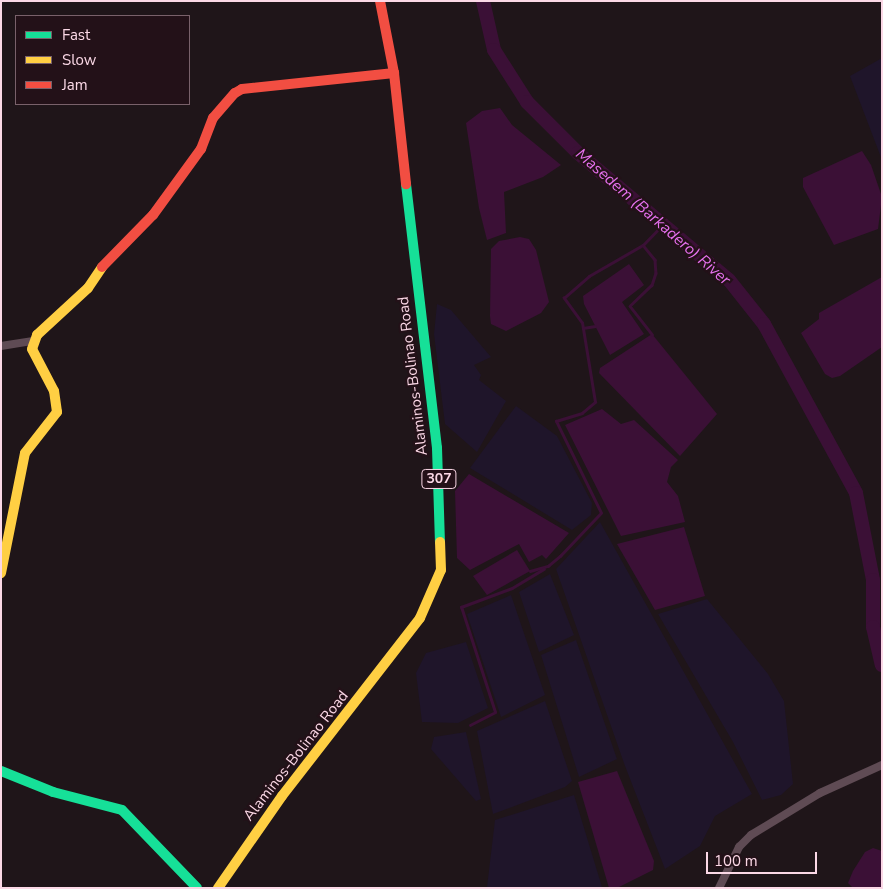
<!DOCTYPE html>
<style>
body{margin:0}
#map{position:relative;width:883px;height:889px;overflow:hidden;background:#1f1519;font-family:"Nunito Sans",sans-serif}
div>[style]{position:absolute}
.green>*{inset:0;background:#1f152a}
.water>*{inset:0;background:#3b1036}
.stream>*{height:2.5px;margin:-1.25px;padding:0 1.25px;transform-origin:1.25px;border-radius:1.25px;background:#3b1036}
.river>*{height:14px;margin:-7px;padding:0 7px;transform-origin:7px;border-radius:7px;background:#3b1036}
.street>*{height:8px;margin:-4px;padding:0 4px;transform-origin:4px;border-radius:4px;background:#5f4b54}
.fast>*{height:10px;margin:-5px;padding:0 5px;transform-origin:5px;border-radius:5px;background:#16e098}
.slow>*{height:10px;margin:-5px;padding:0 5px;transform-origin:5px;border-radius:5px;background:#ffcf43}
.jam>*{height:10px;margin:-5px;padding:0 5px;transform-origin:5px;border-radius:5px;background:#f24e42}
span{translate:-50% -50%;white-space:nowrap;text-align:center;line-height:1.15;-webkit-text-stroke:4.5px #231118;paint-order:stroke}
.shield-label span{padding:1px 4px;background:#231118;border:1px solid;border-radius:4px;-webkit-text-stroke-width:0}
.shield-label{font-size:14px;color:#fbd8e6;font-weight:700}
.street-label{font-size:15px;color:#fbd8e6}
.water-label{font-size:16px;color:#e771ef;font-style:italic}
.frame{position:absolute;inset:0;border:2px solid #fbd8e6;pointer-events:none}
.legend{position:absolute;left:15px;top:15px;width:175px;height:90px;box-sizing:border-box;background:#231118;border:1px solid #79616a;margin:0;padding:6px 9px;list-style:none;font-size:15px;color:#fbd8e6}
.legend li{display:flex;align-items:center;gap:10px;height:25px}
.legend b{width:25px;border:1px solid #79616a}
.scale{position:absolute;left:706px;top:852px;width:111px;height:22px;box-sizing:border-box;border:2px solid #fbd8e6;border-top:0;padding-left:6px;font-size:15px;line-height:18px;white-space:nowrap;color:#fbd8e6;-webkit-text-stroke:4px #231118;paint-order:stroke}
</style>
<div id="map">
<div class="green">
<div style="clip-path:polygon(882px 58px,882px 160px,850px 76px)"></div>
<div style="clip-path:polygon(437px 304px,451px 310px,491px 357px,474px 365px,481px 375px,479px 380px,506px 401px,477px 452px,445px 424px,434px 334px)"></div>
<div style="clip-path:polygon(516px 406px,557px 436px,592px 503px,591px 515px,572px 530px,470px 468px)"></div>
<div style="clip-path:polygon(600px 522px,752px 794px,715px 816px,700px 846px,665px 869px,625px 766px,556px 569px)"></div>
<div style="clip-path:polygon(550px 574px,574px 635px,539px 652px,519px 592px)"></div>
<div style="clip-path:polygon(511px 595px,545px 695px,501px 717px,467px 614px)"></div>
<div style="clip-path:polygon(707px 599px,768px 674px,784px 701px,793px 784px,781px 795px,762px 800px,733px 742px,658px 614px)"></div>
<div style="clip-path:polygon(576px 640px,617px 759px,579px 777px,541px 655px)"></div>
<div style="clip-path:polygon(466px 642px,488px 708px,458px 723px,422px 722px,416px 673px,426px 653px)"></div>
<div style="clip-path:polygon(545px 701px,572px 781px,565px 787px,493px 814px,477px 731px)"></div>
<div style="clip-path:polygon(466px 732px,481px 799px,476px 801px,431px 749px,434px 737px)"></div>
<div style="clip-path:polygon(574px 795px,602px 887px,487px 887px,495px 820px)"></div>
</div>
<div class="water">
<div style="clip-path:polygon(500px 108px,512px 125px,561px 165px,543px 177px,504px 192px,506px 233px,487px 240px,479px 208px,466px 123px,482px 111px)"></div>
<div style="clip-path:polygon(862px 151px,871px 165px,882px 197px,878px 229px,834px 245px,803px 187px,803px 178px)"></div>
<div style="clip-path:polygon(520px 237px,529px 239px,536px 250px,549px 302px,541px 313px,506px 331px,491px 324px,490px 316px,491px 249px,499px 241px)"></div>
<div style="clip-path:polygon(629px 264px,644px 285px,622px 302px,644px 334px,610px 355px,584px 304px,583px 296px)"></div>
<div style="clip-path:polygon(882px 277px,882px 347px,840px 376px,832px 378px,825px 374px,801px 333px,819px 319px,819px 313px)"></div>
<div style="clip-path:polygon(652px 334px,717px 414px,680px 456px,599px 373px,600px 368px)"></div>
<div style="clip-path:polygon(602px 409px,621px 424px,634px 420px,678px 460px,671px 467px,667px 482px,678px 496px,685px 522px,621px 536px,565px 425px)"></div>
<div style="clip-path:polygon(469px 474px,569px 533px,546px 559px,542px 555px,529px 562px,519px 544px,470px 570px,457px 558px,455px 491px)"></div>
<div style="clip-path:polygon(684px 527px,705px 596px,655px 610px,617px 544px)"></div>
<div style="clip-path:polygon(517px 550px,530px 571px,487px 595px,473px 576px)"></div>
<div style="clip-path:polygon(617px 771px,654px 861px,653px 870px,617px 888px,609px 888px,578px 782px)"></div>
<div style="clip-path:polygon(873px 848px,882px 851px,882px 888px,853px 888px,848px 883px,853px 871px,865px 852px)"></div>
</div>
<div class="stream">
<div style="left:643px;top:245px;width:19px;rotate:51deg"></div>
<div style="left:655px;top:260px;width:13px;rotate:86deg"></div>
<div style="left:656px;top:273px;width:13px;rotate:108deg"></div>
<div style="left:652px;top:285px;width:30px;rotate:136deg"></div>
<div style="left:630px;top:306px;width:36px;rotate:52deg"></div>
<div style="left:583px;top:328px;width:12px;rotate:-9deg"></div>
<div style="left:530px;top:571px;width:19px;rotate:-16deg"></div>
<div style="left:548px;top:566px;width:16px;rotate:-40deg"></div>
<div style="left:560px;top:556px;width:59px;rotate:-46.4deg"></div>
<div style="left:601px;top:513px;width:102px;rotate:-116.1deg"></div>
<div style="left:556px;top:421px;width:27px;rotate:-17deg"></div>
<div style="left:582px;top:413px;width:17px;rotate:-40deg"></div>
<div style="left:595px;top:402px;width:80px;rotate:-99.3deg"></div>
<div style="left:582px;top:323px;width:31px;rotate:-126deg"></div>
<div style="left:564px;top:298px;width:33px;rotate:-41deg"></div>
<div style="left:589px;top:276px;width:62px;rotate:-29.9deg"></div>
<div style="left:643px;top:245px;width:29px;rotate:-46deg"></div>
<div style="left:470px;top:725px;width:28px;rotate:-27deg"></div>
<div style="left:495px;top:712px;width:110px;rotate:-107.9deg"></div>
<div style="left:461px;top:607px;width:54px;rotate:-20.4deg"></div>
<div style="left:512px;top:588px;width:37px;rotate:-31deg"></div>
</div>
<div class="river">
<div style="left:483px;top:1px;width:50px;rotate:77.3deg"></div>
<div style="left:494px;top:50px;width:62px;rotate:57.6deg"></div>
<div style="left:527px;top:102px;width:72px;rotate:45deg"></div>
<div style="left:578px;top:153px;width:197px;rotate:40.1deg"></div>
<div style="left:729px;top:280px;width:56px;rotate:51.5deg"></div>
<div style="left:764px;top:324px;width:192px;rotate:61.4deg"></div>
<div style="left:856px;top:493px;width:89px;rotate:78.9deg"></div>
<div style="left:873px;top:580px;width:47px;rotate:90deg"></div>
<div style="left:873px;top:627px;width:39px;rotate:77deg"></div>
</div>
<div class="street">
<div style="left:1px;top:346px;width:31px;rotate:-9deg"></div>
<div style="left:719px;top:888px;width:46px;rotate:-64deg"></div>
<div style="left:739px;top:847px;width:17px;rotate:-45deg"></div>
<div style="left:751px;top:835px;width:81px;rotate:-31.3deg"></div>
<div style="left:820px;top:793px;width:68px;rotate:-24.3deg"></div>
</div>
<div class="fast">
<div style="left:406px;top:184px;width:266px;rotate:83.3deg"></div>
<div style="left:437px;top:448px;width:94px;rotate:88.2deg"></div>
<div style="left:1px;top:771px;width:56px;rotate:22deg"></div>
<div style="left:53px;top:792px;width:71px;rotate:14.6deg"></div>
<div style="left:122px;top:810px;width:108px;rotate:46.1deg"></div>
</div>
<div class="slow">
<div style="left:1px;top:573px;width:122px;rotate:-78.7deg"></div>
<div style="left:25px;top:453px;width:52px;rotate:-52deg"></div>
<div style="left:57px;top:412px;width:21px;rotate:-98deg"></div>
<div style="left:54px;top:391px;width:47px;rotate:-117.6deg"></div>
<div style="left:32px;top:349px;width:15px;rotate:-70deg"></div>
<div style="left:37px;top:335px;width:69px;rotate:-42.7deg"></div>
<div style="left:88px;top:288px;width:25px;rotate:-56deg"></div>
<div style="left:218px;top:888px;width:112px;rotate:-55.2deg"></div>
<div style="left:282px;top:796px;width:225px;rotate:-52.2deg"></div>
<div style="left:420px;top:618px;width:52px;rotate:-66.4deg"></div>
<div style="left:441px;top:570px;width:28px;rotate:-92deg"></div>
</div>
<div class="jam">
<div style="left:380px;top:1px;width:73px;rotate:79deg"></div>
<div style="left:394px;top:73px;width:112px;rotate:83.8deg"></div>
<div style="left:102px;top:267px;width:73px;rotate:-45.6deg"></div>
<div style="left:153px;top:215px;width:82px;rotate:-54deg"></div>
<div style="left:201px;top:149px;width:33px;rotate:-69deg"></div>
<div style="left:213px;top:118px;width:33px;rotate:-49deg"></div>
<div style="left:235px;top:93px;width:8px;rotate:-30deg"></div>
<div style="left:242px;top:89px;width:153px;rotate:-6deg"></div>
</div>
<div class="shield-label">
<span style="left:439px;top:479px">307</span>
</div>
<div class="street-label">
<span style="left:413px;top:376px;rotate:-97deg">Alaminos-Bolinao Road</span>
<span style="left:296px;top:756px;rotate:-52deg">Alaminos-Bolinao Road</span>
</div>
<div class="water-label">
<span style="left:653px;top:217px;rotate:41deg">Masedem (Barkadero) River</span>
</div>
<div class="frame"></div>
<ul class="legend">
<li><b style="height:6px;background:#16e098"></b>Fast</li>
<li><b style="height:6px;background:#ffcf43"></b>Slow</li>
<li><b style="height:6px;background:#f24e42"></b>Jam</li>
</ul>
<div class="scale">100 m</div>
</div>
